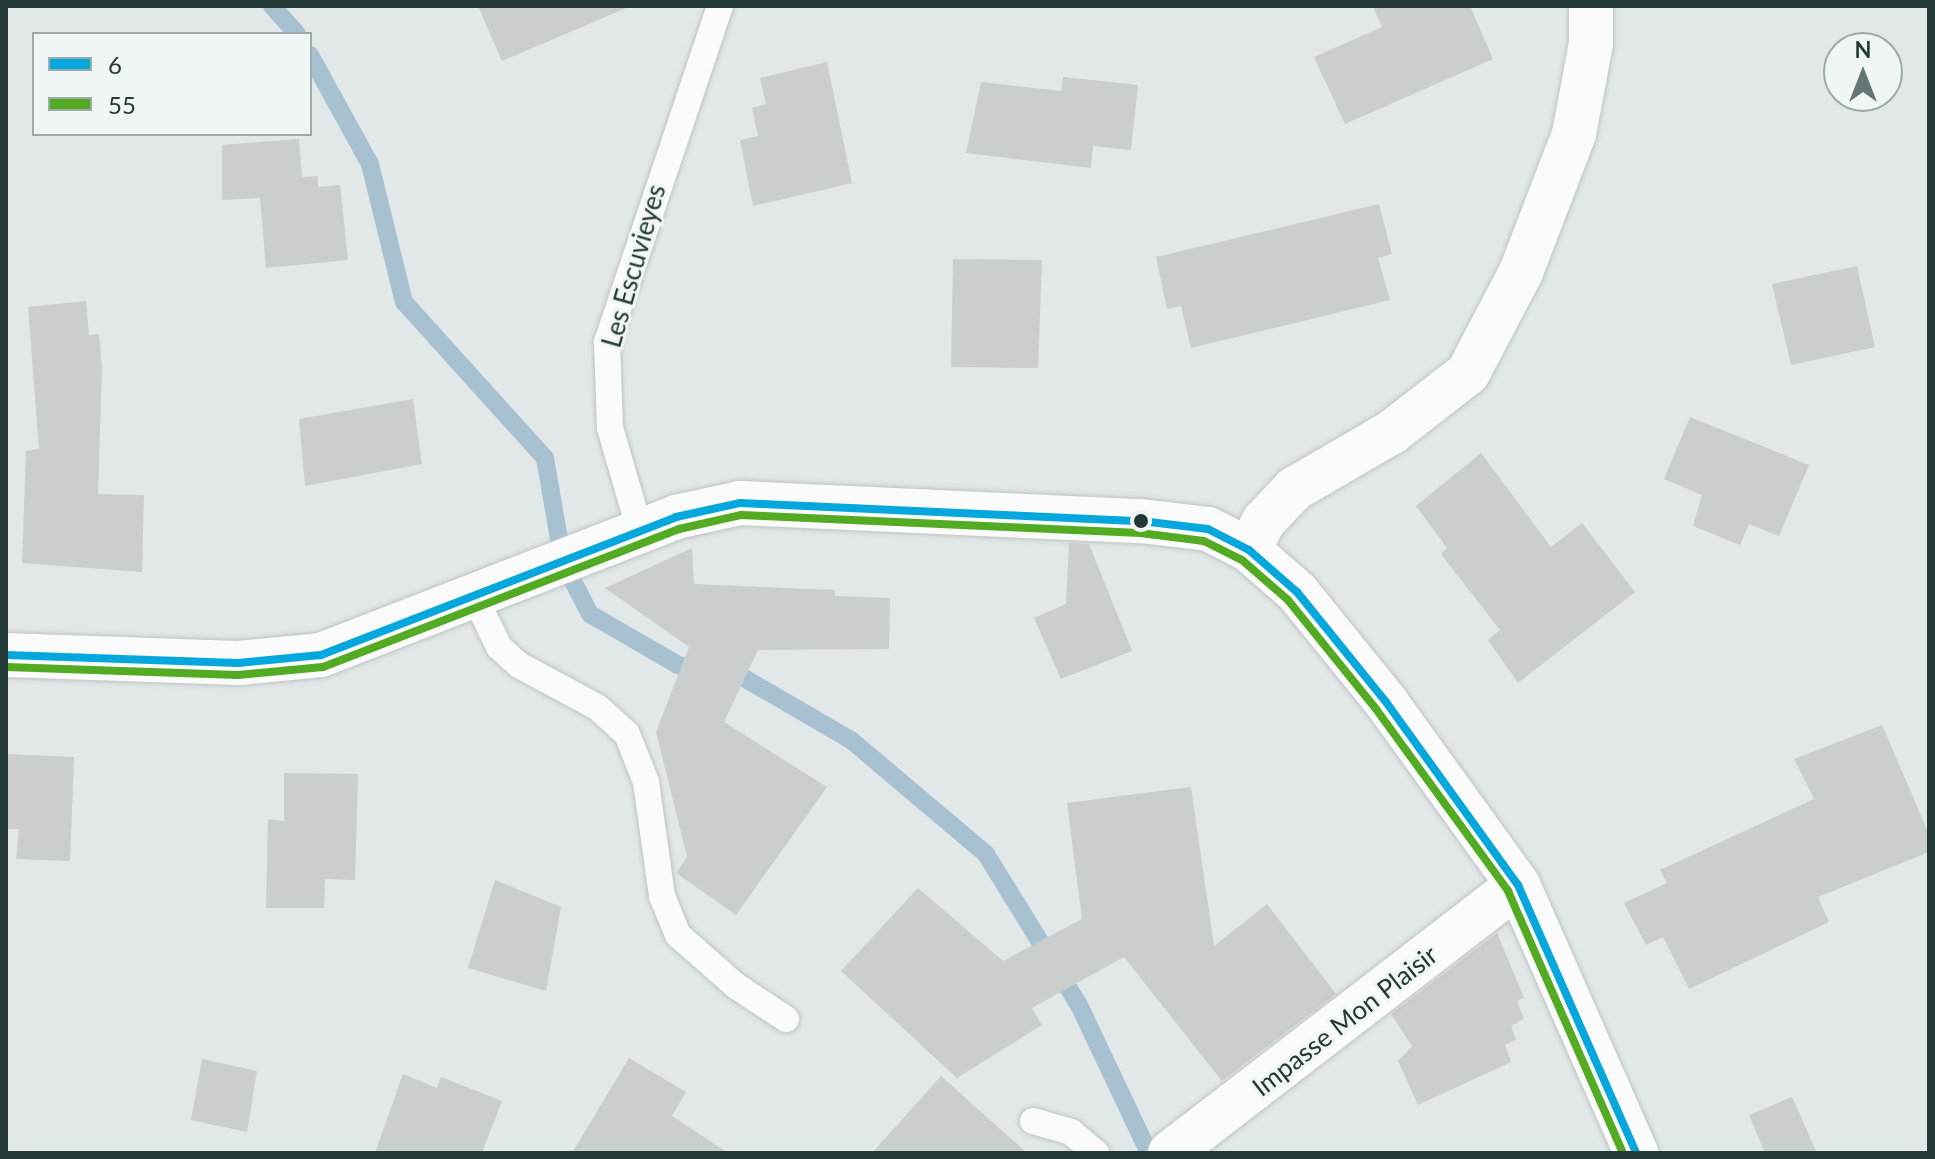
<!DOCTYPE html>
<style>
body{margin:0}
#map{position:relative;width:1935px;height:1159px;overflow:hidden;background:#e2e7e7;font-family:Lato,sans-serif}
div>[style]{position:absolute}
.stream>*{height:18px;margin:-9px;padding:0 9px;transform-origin:9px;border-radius:9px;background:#a7c1d1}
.building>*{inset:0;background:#cacecd}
.roads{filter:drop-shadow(0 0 2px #bfc4c4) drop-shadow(0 0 2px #bfc4c4)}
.service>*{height:26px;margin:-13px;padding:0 13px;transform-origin:13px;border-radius:13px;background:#fbfbfb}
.minor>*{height:44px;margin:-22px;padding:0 22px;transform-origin:22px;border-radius:22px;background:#fbfbfb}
.bus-1>*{height:8px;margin:-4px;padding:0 4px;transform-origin:4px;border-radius:4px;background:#06a7dc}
.bus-2>*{height:8px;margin:-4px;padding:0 4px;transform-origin:4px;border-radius:4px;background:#53ab24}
.dots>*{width:22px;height:22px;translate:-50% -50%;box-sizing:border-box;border:4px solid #f0f6f5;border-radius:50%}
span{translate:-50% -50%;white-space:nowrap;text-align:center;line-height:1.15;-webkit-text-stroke:6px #f0f6f5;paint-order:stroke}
.street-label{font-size:26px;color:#233837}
.frame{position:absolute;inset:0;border:8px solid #233837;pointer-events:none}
.legend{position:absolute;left:32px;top:32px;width:280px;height:104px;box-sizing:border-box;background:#f0f6f5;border:2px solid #9eaaa9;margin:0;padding:10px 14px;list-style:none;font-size:24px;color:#233837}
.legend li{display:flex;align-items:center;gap:16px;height:40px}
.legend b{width:40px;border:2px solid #9eaaa9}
.north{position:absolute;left:1823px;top:32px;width:80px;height:80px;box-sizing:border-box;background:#f0f6f5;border:2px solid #9eaaa9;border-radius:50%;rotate:0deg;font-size:22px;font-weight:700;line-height:32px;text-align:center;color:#233837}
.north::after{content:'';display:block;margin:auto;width:28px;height:36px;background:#667575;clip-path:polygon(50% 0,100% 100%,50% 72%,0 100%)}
</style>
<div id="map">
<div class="stream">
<div style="left:272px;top:6px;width:38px;rotate:48deg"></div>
<div style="left:310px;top:55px;width:124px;rotate:61.2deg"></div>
<div style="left:370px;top:164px;width:142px;rotate:76.2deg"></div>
<div style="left:404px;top:302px;width:210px;rotate:47.9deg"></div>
<div style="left:545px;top:458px;width:106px;rotate:80.2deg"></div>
<div style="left:563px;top:562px;width:59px;rotate:62.6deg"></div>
<div style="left:590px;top:614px;width:102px;rotate:30.1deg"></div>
<div style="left:678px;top:665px;width:67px;rotate:11.1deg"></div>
<div style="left:744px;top:678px;width:124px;rotate:30.1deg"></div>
<div style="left:851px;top:740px;width:177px;rotate:40.2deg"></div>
<div style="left:986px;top:854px;width:177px;rotate:58.4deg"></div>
<div style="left:1079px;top:1005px;width:164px;rotate:64.7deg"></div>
</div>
<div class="building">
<div style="clip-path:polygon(478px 6px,631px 6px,502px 61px)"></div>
<div style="clip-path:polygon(1373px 6px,1470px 6px,1493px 59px,1345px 124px,1314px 57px,1382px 27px)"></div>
<div style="clip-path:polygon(827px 62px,852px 183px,753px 206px,740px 140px,758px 136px,752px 108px,766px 104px,760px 78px)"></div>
<div style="clip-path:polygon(1063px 77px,1138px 85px,1131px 150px,1093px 146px,1091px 168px,966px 153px,981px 82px,1061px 91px)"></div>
<div style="clip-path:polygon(299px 139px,302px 177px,318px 176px,318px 187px,340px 185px,348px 260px,266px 268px,260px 198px,222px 200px,222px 145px)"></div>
<div style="clip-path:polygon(1379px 204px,1392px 254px,1378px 258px,1390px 300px,1191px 348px,1181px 306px,1167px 309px,1156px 257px)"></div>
<div style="clip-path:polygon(953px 259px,1042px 260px,1038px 368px,951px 367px)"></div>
<div style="clip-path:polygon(1857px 266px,1875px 347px,1791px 365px,1772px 284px)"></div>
<div style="clip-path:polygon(86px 301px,89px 335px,99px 334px,102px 367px,98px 494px,144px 495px,142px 572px,22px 563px,26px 451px,39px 449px,28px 307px)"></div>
<div style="clip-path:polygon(413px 399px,422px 464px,305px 486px,299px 419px)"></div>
<div style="clip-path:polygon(1690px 417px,1809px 465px,1779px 536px,1749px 524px,1740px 545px,1693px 526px,1702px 495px,1664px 479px)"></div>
<div style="clip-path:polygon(1481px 453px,1551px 547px,1582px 523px,1635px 592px,1518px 683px,1488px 640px,1500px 630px,1441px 554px,1447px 548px,1416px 506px)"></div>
<div style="clip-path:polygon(1069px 543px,1089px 544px,1132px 651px,1061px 679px,1034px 618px,1066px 604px)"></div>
<div style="clip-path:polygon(692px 548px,694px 584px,835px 590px,835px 596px,890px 598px,889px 649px,758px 650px,724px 722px,827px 787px,736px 915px,676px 873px,687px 857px,656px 732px,689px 647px,605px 588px)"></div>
<div style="clip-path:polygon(1882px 725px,1929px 834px,1929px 852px,1818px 897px,1829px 922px,1689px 989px,1663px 937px,1646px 945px,1624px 903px,1667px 883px,1660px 870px,1814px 799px,1794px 759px)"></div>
<div style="clip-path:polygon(6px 754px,74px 757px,70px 861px,16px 859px,19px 829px,6px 829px)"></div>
<div style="clip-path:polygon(284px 773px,358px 774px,355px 880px,325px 879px,324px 908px,266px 908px,268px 819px,284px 821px)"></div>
<div style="clip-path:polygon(1191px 787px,1214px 946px,1267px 904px,1336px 994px,1222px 1081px,1124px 957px,1032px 1008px,1042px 1025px,957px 1078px,841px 971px,918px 888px,1003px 961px,1082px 919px,1067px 803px)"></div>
<div style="clip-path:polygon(495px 880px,561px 907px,546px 991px,468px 968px)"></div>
<div style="clip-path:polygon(1497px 933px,1524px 998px,1517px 1001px,1524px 1019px,1511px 1026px,1516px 1040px,1505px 1045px,1511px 1062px,1418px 1105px,1398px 1061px,1412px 1046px,1391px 1014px)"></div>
<div style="clip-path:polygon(629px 1058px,686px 1092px,672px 1116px,728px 1153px,572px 1153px)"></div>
<div style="clip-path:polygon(202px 1059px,257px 1071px,247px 1132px,191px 1120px)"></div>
<div style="clip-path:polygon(403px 1074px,437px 1088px,441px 1077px,502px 1101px,482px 1153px,375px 1153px)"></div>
<div style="clip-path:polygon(941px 1076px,1027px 1153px,872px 1153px)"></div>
<div style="clip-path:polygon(1792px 1097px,1817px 1153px,1765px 1153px,1749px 1115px)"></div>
</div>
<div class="roads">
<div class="service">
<div style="left:640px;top:531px;width:107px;rotate:-106.2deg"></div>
<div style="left:610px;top:428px;width:86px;rotate:-92deg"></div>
<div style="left:607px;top:342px;width:354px;rotate:-71.4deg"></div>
<div style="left:475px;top:597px;width:55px;rotate:64.4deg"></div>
<div style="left:499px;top:647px;width:27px;rotate:42deg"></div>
<div style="left:519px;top:665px;width:89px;rotate:28.3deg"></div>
<div style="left:597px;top:707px;width:40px;rotate:42deg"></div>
<div style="left:627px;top:734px;width:52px;rotate:68.4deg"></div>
<div style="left:646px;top:782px;width:115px;rotate:82deg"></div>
<div style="left:662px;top:896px;width:42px;rotate:67.7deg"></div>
<div style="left:678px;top:935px;width:77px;rotate:41.3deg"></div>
<div style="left:736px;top:986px;width:60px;rotate:33.4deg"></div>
<div style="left:1033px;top:1121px;width:40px;rotate:16deg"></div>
<div style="left:1071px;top:1132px;width:33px;rotate:40deg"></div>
</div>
<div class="minor">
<div style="left:1249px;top:550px;width:33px;rotate:-63deg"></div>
<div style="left:1264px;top:521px;width:44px;rotate:-46.8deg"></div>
<div style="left:1294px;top:489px;width:113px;rotate:-30.2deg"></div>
<div style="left:1392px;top:432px;width:96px;rotate:-37.8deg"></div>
<div style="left:1468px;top:373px;width:114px;rotate:-62.3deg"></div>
<div style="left:1521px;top:272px;width:148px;rotate:-69deg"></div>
<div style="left:1574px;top:134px;width:93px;rotate:-79.4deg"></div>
<div style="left:1591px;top:43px;width:37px;rotate:-90deg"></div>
<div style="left:6px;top:655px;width:232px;rotate:2deg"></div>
<div style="left:238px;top:663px;width:83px;rotate:-5.5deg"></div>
<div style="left:321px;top:655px;width:381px;rotate:-21.2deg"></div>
<div style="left:676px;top:517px;width:66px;rotate:-12.3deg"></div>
<div style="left:740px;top:503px;width:401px;rotate:2.6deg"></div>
<div style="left:1141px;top:521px;width:67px;rotate:6.8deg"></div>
<div style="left:1208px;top:529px;width:46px;rotate:27.1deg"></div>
<div style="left:1249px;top:550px;width:64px;rotate:41.2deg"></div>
<div style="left:1297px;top:592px;width:141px;rotate:51deg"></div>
<div style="left:1386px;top:702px;width:226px;rotate:54.2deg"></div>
<div style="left:1518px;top:885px;width:293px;rotate:66.2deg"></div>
<div style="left:1170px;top:1153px;width:439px;rotate:-37.6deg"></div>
</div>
</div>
<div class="bus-1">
<div style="left:6px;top:655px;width:232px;rotate:2deg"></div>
<div style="left:238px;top:663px;width:83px;rotate:-5.5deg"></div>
<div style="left:321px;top:655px;width:381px;rotate:-21.2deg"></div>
<div style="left:676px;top:517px;width:66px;rotate:-12.3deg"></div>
<div style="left:740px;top:503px;width:401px;rotate:2.6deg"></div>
<div style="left:1141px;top:521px;width:67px;rotate:6.8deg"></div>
<div style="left:1208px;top:529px;width:46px;rotate:27.1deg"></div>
<div style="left:1249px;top:550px;width:64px;rotate:41.2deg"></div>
<div style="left:1297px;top:592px;width:141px;rotate:51deg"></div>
<div style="left:1386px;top:702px;width:226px;rotate:54.2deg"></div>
<div style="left:1518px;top:885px;width:293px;rotate:66.2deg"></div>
</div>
<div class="bus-2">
<div style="left:6px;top:667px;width:232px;rotate:2deg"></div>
<div style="left:238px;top:675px;width:85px;rotate:-5.4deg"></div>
<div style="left:323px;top:667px;width:382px;rotate:-21.2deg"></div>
<div style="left:679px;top:529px;width:64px;rotate:-12.7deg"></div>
<div style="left:741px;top:515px;width:399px;rotate:2.6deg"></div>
<div style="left:1140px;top:533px;width:64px;rotate:7.1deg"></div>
<div style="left:1204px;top:541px;width:42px;rotate:26.6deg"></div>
<div style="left:1242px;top:560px;width:61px;rotate:41deg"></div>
<div style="left:1288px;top:600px;width:140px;rotate:51.1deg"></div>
<div style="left:1376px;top:709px;width:225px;rotate:54deg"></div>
<div style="left:1508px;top:891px;width:286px;rotate:66.3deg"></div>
</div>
<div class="dots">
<div style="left:1141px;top:521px;background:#233837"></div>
</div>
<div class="street-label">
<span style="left:634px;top:266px;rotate:-74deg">Les Escuvieyes</span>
<span style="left:1345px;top:1021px;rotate:-38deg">Impasse Mon Plaisir</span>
</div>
<div class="frame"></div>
<ul class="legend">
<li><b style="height:10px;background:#06a7dc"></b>6</li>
<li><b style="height:10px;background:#53ab24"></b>55</li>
</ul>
<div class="north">N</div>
</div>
